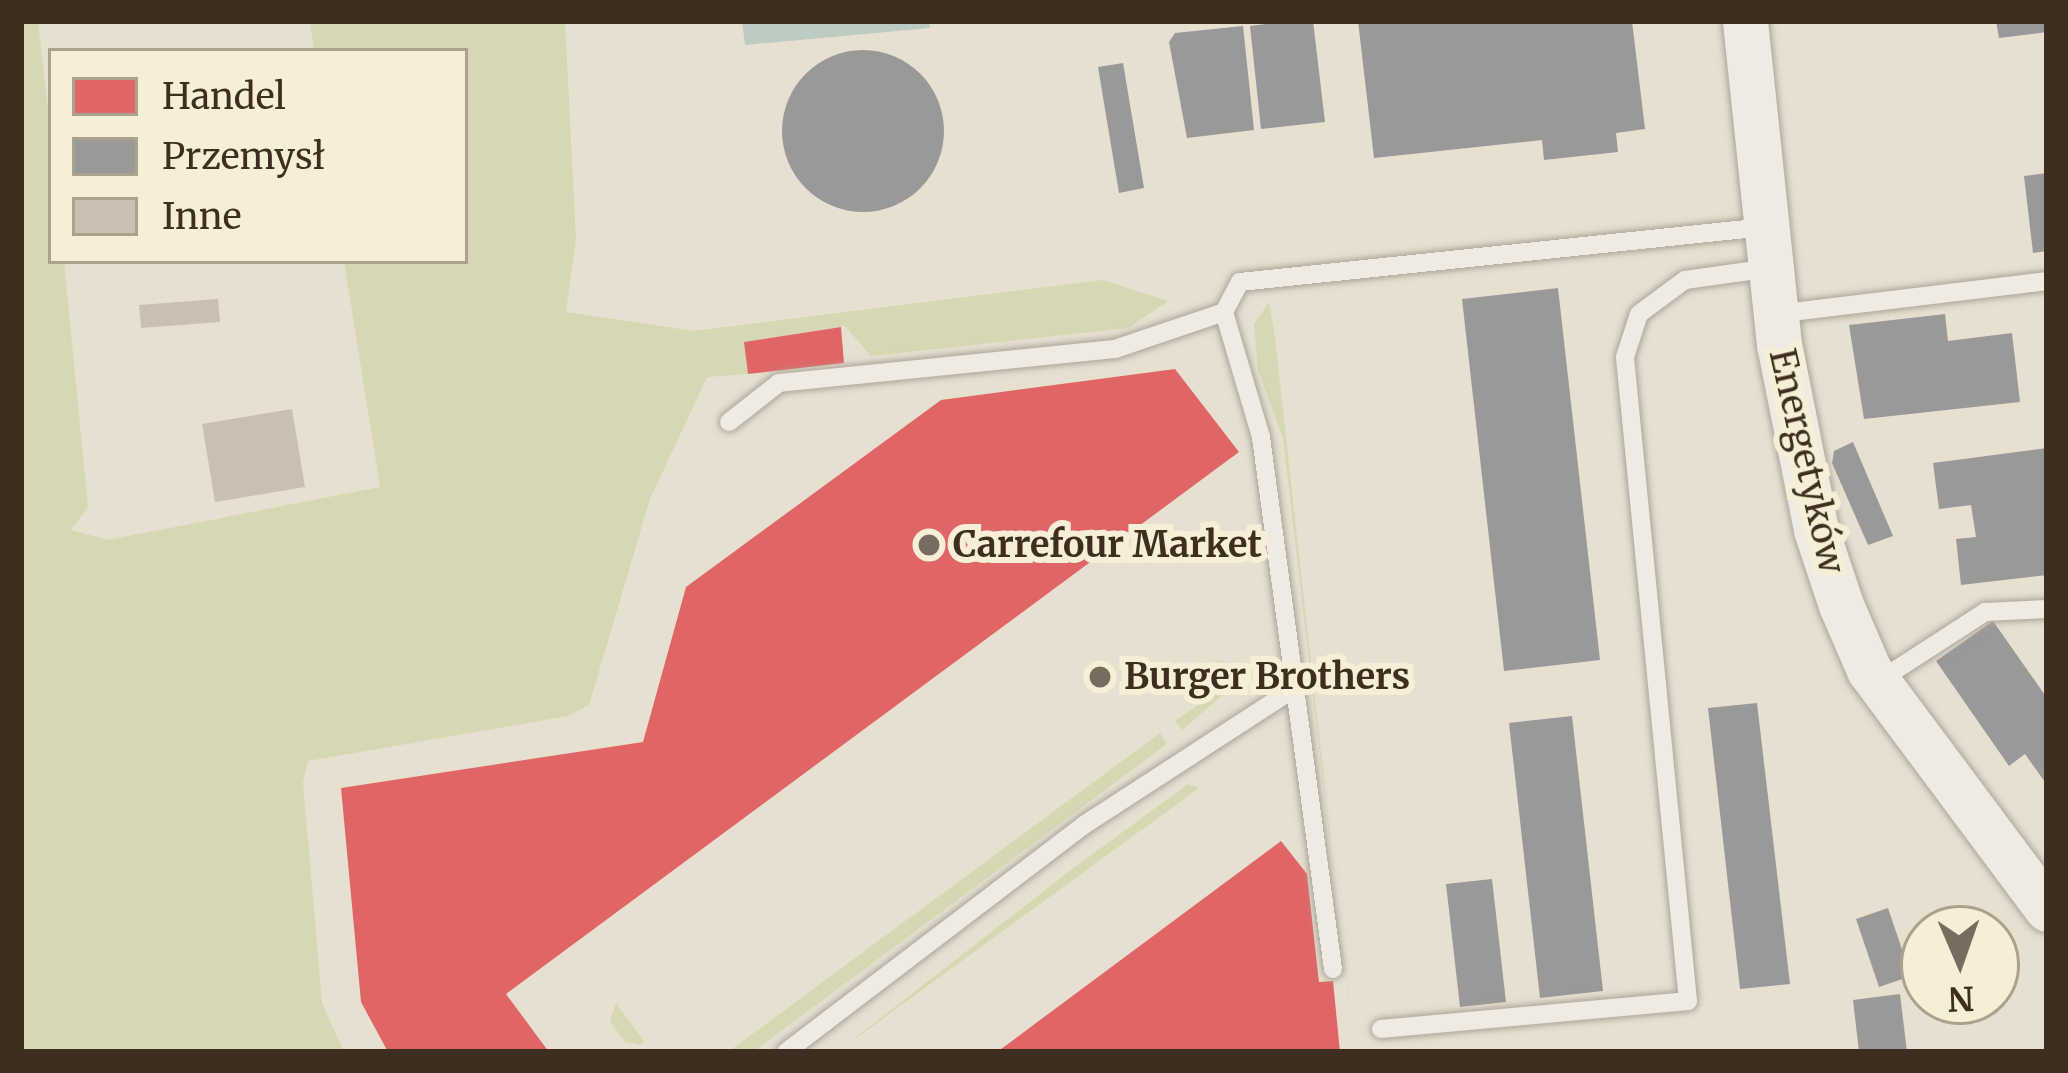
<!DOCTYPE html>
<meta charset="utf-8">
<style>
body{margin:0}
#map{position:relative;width:2068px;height:1073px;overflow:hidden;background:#e7e0d1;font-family:Merriweather,serif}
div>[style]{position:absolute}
.green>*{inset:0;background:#d6d7b3}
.water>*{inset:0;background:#bcccc2}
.shops>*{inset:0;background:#e06666}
.industry>*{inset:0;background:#999}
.round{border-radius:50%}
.building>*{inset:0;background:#cbbfb2}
.roads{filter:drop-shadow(0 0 3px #ada599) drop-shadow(0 0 3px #ada599)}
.service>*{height:18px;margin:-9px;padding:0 9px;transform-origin:9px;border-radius:9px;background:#efebe3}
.tertiary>*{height:45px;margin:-22.5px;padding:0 22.5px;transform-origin:22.5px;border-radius:22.5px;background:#efebe3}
.dots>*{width:33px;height:33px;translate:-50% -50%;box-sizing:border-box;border:6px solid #f7eed8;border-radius:50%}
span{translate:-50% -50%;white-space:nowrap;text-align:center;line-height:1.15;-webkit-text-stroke:12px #f7eed8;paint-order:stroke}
.street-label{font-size:36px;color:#3d2e20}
.poi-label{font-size:36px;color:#3d2e20;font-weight:700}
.left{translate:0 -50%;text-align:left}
.frame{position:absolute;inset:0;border:24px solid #3d2e20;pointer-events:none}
.legend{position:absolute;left:48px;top:48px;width:420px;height:216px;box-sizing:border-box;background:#f7eed8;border:3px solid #ada18e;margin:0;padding:15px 21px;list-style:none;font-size:36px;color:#3d2e20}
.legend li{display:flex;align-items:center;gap:24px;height:60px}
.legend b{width:60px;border:3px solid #ada18e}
.north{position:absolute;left:1900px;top:905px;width:120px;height:120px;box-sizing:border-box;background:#f7eed8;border:3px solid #ada18e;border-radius:50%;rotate:178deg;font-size:33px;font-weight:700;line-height:48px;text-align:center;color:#3d2e20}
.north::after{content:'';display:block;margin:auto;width:42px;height:54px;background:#786c5e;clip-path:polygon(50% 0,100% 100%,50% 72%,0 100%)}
</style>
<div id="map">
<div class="green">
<div style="clip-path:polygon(21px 21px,38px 21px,51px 137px,51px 261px,64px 261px,88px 507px,71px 530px,108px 540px,380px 487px,344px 261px,465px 261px,465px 51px,314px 51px,310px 21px,565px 21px,576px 239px,566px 312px,694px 331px,1103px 280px,1168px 301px,1128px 328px,871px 356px,845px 326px,745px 342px,748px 374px,707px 377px,650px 499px,589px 705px,568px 716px,308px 761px,303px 782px,322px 1003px,344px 1052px,21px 1052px)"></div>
<div style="clip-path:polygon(1269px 302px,1275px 338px,1346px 979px,1355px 1052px,1283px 439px,1258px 370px,1254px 324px)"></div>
<div style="clip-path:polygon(1221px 660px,1236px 671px,1235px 684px,1182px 730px,1175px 721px,1228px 684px,1214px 664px)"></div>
<div style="clip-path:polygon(1160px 733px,1167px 744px,753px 1052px,728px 1052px)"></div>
<div style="clip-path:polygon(1188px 784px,1199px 788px,837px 1052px,1067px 873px)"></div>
<div style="clip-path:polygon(616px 1003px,644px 1041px,640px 1045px,625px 1042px,610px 1021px)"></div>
</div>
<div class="water">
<div style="clip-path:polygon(742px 21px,929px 21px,930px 28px,745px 45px)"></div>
</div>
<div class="shops">
<div style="clip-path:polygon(841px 327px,844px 363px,748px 374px,744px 342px)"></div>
<div style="clip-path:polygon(1175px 369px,1239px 452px,506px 994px,549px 1052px,388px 1052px,361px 1002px,341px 788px,643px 742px,686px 587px,941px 400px)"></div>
<div style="clip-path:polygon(1097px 664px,1111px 684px,1102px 691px,1088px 671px)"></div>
<div style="clip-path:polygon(1281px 841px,1307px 874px,1319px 982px,1333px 981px,1340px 1052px,997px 1052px)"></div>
</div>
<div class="industry">
<div style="clip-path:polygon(1289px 21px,1313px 21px,1325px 122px,1261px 129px,1250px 26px)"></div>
<div style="clip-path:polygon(1358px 21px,1632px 21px,1645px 129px,1616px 133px,1618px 152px,1544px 160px,1542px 140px,1374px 158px)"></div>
<div style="clip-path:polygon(1996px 21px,2047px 21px,2047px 32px,1999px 38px)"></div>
<div style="clip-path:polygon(1243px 26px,1254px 130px,1187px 138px,1169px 42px,1175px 33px)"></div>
<div class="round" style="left:782px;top:50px;width:162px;height:162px"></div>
<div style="clip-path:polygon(1123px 63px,1144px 188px,1119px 193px,1098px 67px)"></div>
<div style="clip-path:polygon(2047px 173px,2047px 251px,2033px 253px,2024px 176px)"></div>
<div style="clip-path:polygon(1558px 288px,1600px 660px,1504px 671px,1462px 299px)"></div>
<div style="clip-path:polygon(1945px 314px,1948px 341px,2012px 333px,2020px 402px,1864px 419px,1849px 325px)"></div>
<div style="clip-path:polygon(1853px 442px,1893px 536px,1868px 545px,1832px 463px,1834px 451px)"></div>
<div style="clip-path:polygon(2047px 448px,2047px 575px,1961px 585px,1956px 539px,1976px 537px,1971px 505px,1939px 509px,1933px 463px)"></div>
<div style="clip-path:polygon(1993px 621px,2047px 698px,2047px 785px,2025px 754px,2009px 766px,1936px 661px)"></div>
<div style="clip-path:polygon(1757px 703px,1790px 984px,1740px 989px,1708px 708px)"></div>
<div style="clip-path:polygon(1572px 716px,1603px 991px,1540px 998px,1509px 723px)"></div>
<div style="clip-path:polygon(1492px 879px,1506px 1002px,1460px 1007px,1446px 884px)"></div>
<div style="clip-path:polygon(1888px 908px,1911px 976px,1879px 987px,1856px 919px)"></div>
<div style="clip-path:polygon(1900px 994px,1907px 1052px,1859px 1052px,1853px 1000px)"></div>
</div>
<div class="building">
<div style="clip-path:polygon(218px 299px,220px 322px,141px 328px,139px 305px)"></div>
<div style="clip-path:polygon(292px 409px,305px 487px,215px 502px,202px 424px)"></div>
</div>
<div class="roads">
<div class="service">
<div style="left:1775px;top:314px;width:274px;rotate:-6.9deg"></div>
<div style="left:729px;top:422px;width:63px;rotate:-38deg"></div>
<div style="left:779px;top:383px;width:338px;rotate:-5.8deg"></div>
<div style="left:1115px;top:349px;width:115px;rotate:-18.7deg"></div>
<div style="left:1877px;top:682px;width:129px;rotate:-32.9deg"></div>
<div style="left:1985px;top:612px;width:62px;rotate:-2.8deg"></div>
<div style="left:1333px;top:969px;width:537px;rotate:-97.71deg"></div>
<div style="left:1261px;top:437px;width:130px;rotate:-106.5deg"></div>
<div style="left:1224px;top:312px;width:34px;rotate:-62deg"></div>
<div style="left:1240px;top:282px;width:528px;rotate:-5.98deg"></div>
<div style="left:1381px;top:1029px;width:308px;rotate:-5.2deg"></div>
<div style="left:1688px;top:1001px;width:647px;rotate:-95.59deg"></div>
<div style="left:1625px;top:357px;width:45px;rotate:-72deg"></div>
<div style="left:1639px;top:314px;width:57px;rotate:-36.5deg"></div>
<div style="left:1685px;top:280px;width:86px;rotate:-8deg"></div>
<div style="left:786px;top:1052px;width:375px;rotate:-37.3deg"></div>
<div style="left:1084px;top:825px;width:246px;rotate:-33deg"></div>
</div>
<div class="tertiary">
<div style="left:1745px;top:21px;width:325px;rotate:84deg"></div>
<div style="left:1779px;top:344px;width:190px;rotate:78.7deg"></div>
<div style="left:1816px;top:530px;width:79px;rotate:71.6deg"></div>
<div style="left:1841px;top:605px;width:71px;rotate:66.7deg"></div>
<div style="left:1869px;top:670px;width:298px;rotate:53.3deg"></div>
</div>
</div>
<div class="dots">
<div style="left:929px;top:545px;background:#786c5e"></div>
<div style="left:1100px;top:677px;background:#786c5e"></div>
</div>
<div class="street-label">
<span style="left:1807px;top:461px;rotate:77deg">Energetyków</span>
</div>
<div class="poi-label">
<span class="left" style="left:953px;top:545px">Carrefour Market</span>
<span class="left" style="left:1124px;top:677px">Burger Brothers</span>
</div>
<div class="frame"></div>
<ul class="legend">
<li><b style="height:33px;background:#e06666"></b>Handel</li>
<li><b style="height:33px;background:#999"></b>Przemysł</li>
<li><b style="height:33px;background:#cbbfb2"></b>Inne</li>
</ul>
<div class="north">N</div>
</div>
